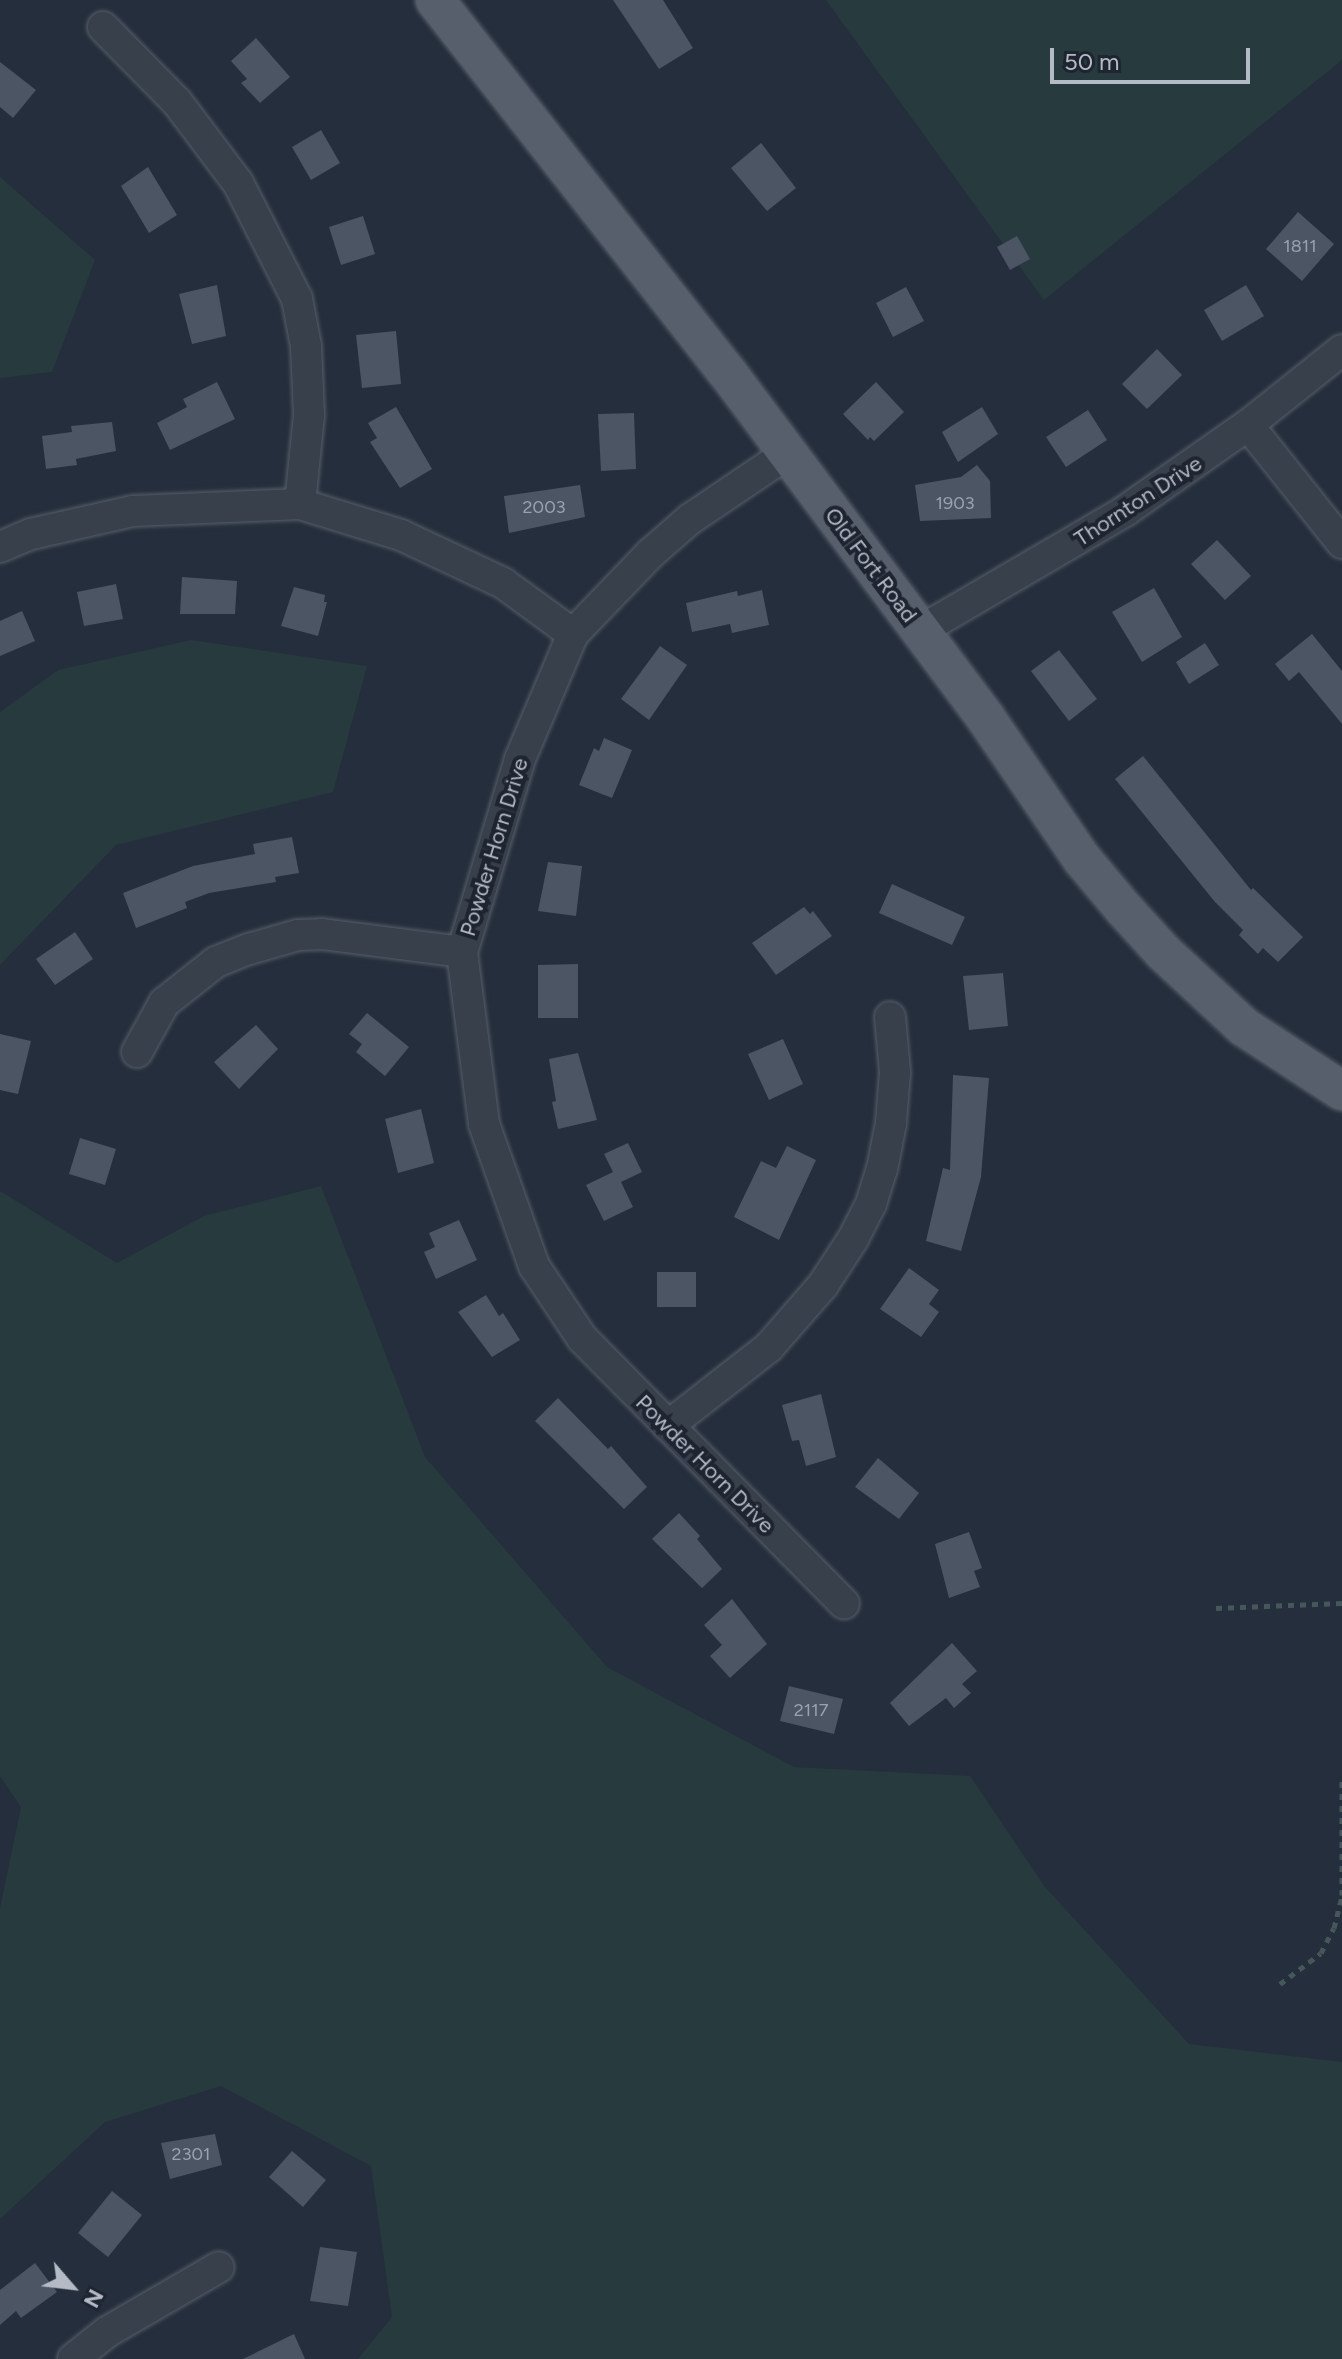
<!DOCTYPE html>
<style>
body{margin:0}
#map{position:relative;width:1342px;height:2359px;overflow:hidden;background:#252e3c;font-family:Figtree,sans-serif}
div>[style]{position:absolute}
.green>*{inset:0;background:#273a3d}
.building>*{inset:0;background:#4b5564}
.path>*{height:5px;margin-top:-2.5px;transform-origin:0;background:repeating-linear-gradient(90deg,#45575a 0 6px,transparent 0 12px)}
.roads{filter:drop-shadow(0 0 2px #575e6a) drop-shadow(0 0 2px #575e6a)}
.minor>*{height:30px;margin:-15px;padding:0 15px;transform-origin:15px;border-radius:15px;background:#38404c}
.major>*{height:38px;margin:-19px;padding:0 19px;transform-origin:19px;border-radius:19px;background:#575f6c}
span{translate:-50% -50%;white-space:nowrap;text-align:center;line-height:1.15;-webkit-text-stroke:8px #1e2531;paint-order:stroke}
.number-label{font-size:18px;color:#9aa2ae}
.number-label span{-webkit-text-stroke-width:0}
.street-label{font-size:22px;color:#b4bbc7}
.north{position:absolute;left:32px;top:2247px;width:80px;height:80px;-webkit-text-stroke:6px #1e2531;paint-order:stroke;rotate:118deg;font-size:22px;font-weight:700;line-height:32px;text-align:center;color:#b4bbc7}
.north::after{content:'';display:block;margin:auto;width:28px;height:36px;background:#b4bbc7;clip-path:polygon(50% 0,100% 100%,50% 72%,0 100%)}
.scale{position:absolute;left:1050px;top:48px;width:200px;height:36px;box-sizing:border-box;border:4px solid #b4bbc7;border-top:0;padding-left:10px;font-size:24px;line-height:28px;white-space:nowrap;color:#b4bbc7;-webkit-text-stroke:6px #1e2531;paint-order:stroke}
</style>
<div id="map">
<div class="green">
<div style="clip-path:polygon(826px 0,1342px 0,1342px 60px,1044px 300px)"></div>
<div style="clip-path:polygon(0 177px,95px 260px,52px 372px,0 378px)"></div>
<div style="clip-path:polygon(191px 640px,367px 666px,333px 792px,116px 845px,0 965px,0 712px,58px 670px)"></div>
<div style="clip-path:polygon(321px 1186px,425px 1457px,607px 1667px,794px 1767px,970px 1776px,1045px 1887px,1189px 2044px,1342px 2062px,1342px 2359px,358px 2359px,392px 2317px,371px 2166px,221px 2086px,105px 2122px,0 2219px,0 1908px,21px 1807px,0 1776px,0 1191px,117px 1263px,204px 1216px)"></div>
</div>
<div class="building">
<div style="clip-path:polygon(613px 0,663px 0,693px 48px,659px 69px)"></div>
<div style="clip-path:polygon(256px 38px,290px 77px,260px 103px,241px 83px,247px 79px,231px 61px)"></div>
<div style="clip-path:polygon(0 62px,36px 90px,13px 118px,0 107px)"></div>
<div style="clip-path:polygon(321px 130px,340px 163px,311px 180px,292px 147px)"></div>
<div style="clip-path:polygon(761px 143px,796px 188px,767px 211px,731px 168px)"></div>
<div style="clip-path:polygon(148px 167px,177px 215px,149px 233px,121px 186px)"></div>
<div style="clip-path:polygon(1298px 212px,1334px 244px,1302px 281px,1266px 249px)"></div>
<div style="clip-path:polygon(363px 216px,375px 254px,341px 265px,329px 227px)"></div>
<div style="clip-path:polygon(1017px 236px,1030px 259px,1010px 270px,997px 247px)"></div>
<div style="clip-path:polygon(217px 285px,226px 336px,192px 344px,179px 294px)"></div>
<div style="clip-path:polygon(1246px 285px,1264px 316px,1222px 341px,1204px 310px)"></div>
<div style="clip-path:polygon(906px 287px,924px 321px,893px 337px,876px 303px)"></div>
<div style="clip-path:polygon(396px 331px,401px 384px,362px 388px,356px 335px)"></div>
<div style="clip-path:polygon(1157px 349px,1182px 375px,1147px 409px,1122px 384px)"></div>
<div style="clip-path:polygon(217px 382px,235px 419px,170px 450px,157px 423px,187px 407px,183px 399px)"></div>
<div style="clip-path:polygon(876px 382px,904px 412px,874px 441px,870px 437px,868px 440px,843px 414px)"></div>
<div style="clip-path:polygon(396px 407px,432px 469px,400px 488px,370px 442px,377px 438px,368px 423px)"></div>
<div style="clip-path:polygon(982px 407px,998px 434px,958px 462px,942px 432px)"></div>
<div style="clip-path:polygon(1088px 410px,1107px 440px,1066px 467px,1046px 437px)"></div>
<div style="clip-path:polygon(634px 413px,636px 469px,601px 471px,598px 414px)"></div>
<div style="clip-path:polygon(112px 422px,116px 451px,76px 459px,77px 465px,46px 469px,42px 436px,72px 432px,71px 426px)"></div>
<div style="clip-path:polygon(977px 465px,990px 481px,991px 518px,920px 521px,915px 485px,961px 477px)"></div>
<div style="clip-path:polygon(580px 485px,585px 517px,509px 533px,504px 496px)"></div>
<div style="clip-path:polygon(1217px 540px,1251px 576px,1225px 600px,1191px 564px)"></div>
<div style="clip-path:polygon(182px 577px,237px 581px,235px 614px,180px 614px)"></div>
<div style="clip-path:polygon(116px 584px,123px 619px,84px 626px,77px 592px)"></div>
<div style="clip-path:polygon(294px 587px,325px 595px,324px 602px,327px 602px,318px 636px,281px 626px)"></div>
<div style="clip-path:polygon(1154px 588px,1182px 637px,1142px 662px,1112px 612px)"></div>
<div style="clip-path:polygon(762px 590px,769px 625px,732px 633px,730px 624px,692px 632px,686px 603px,737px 591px,738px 596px)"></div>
<div style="clip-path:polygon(22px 611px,35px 641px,0 656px,0 621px)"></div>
<div style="clip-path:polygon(1312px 634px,1342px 671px,1342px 724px,1299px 672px,1289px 681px,1275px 664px)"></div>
<div style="clip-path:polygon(1205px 643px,1219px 665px,1189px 684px,1176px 662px)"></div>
<div style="clip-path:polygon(660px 646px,687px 665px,649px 720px,621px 699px)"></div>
<div style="clip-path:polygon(1059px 650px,1097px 699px,1069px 721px,1031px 671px)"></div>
<div style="clip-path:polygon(604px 738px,632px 750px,612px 798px,579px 785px,594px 748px,599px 751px)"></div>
<div style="clip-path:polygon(1143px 756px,1251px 890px,1253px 888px,1303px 937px,1278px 962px,1263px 948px,1258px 954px,1239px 935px,1243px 930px,1215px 902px,1115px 779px)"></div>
<div style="clip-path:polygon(292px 837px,299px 873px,275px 877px,276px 882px,209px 893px,185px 902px,187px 908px,136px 928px,123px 893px,193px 866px,255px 854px,253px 844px)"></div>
<div style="clip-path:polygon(548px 862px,582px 866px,576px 916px,538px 911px)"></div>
<div style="clip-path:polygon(892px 884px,965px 917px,952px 945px,879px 913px)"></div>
<div style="clip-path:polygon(804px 907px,810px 914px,813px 911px,832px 936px,776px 975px,752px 943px)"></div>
<div style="clip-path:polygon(75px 932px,93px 959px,55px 985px,36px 959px)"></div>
<div style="clip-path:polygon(578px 964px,578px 1018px,538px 1018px,538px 965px)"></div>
<div style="clip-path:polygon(1003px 973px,1008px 1026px,969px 1030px,963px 976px)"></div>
<div style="clip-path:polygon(367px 1013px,409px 1047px,385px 1076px,356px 1052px,362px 1044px,349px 1034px)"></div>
<div style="clip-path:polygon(256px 1025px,278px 1049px,239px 1089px,214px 1062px)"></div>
<div style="clip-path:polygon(0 1034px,31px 1041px,18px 1094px,0 1090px)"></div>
<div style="clip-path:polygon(783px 1039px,803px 1084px,769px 1100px,748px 1054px)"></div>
<div style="clip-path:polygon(578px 1053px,597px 1120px,558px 1129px,552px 1102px,556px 1101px,549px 1059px)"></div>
<div style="clip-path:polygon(953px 1075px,989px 1078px,981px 1177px,961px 1251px,926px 1241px,943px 1168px,950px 1170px)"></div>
<div style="clip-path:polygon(421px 1109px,434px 1163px,398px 1173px,385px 1119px)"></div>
<div style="clip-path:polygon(80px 1138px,116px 1149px,105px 1185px,69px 1174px)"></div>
<div style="clip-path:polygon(628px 1143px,642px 1172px,621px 1182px,633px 1207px,604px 1221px,586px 1185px,613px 1172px,604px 1154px)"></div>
<div style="clip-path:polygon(787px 1146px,816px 1160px,779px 1240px,734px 1217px,761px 1161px,776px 1168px)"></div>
<div style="clip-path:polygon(459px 1220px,477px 1260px,436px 1279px,424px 1252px,435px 1247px,429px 1233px)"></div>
<div style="clip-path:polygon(909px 1268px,939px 1290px,929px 1304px,939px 1312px,921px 1337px,880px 1309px)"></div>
<div style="clip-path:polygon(657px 1272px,696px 1272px,696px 1307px,657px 1307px)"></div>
<div style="clip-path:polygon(486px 1295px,499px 1316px,503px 1313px,520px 1340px,492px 1357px,458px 1312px)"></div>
<div style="clip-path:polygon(821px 1394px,836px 1457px,806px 1466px,799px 1440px,792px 1441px,782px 1405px)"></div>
<div style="clip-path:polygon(558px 1398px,608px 1449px,611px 1446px,647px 1487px,624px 1509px,535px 1421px)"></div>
<div style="clip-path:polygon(878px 1458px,919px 1493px,899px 1519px,855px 1487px)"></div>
<div style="clip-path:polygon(679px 1513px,700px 1536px,697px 1539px,722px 1569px,702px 1588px,652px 1539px)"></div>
<div style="clip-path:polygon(969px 1532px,982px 1568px,974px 1571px,980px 1587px,949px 1598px,935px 1544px)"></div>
<div style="clip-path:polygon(732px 1599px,767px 1644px,730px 1678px,710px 1656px,722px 1645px,704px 1625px)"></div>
<div style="clip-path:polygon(952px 1643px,977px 1671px,962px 1684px,971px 1693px,954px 1708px,946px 1698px,909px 1726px,890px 1703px)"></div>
<div style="clip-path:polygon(789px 1686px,843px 1699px,834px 1734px,780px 1721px)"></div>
<div style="clip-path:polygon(215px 2134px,222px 2165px,170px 2179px,161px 2143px)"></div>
<div style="clip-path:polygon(292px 2151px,326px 2180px,303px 2207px,269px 2177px)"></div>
<div style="clip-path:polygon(112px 2191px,142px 2215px,108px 2257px,78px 2233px)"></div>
<div style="clip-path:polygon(320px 2247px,357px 2252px,348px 2306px,310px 2301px)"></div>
<div style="clip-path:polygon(35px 2263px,57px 2292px,21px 2318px,16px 2311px,0 2325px,0 2290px)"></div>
<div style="clip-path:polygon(294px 2334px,305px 2359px,243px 2359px)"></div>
</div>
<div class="path">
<div style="left:1216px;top:1608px;width:126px;rotate:-2.3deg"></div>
<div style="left:1280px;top:1984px;width:51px;rotate:-37.1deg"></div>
<div style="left:1321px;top:1953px;width:28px;rotate:-63deg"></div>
<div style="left:1334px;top:1928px;width:34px;rotate:-76deg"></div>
<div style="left:1342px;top:1895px;width:117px;rotate:-90deg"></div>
</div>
<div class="roads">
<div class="minor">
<div style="left:103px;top:27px;width:105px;rotate:45.4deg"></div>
<div style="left:177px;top:102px;width:101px;rotate:53deg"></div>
<div style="left:238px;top:183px;width:130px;rotate:63deg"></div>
<div style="left:297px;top:299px;width:48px;rotate:79.2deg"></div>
<div style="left:306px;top:346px;width:69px;rotate:87.5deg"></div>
<div style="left:309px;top:415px;width:89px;rotate:95.8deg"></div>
<div style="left:1248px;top:425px;width:151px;rotate:51.5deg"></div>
<div style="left:788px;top:453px;width:118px;rotate:146deg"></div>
<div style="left:690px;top:519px;width:52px;rotate:138.9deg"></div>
<div style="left:651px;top:553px;width:112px;rotate:133.9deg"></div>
<div style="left:573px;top:634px;width:136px;rotate:113deg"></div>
<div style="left:520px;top:759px;width:202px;rotate:106.7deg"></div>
<div style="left:462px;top:952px;width:173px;rotate:82.7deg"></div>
<div style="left:484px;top:1124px;width:151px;rotate:70.6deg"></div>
<div style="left:534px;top:1266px;width:87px;rotate:56.3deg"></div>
<div style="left:582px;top:1338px;width:373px;rotate:45.4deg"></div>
<div style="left:0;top:547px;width:34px;rotate:-23deg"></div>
<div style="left:31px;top:534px;width:105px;rotate:-12.7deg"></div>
<div style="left:133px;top:511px;width:167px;rotate:-2.4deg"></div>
<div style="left:300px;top:504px;width:106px;rotate:17.1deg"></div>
<div style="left:401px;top:535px;width:113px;rotate:25.2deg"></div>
<div style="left:503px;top:583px;width:87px;rotate:36.1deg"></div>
<div style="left:920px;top:631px;width:238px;rotate:-30.3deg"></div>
<div style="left:1125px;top:511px;width:150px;rotate:-35deg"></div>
<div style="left:1248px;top:425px;width:120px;rotate:-38.6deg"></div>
<div style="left:137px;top:1052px;width:56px;rotate:-61.1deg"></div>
<div style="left:164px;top:1003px;width:66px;rotate:-38.3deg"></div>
<div style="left:216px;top:962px;width:35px;rotate:-22deg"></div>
<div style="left:249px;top:949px;width:51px;rotate:-15.9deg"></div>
<div style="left:298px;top:935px;width:24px;rotate:-2deg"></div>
<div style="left:322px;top:934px;width:141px;rotate:7.3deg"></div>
<div style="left:668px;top:1426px;width:128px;rotate:-38deg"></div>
<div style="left:769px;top:1347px;width:82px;rotate:-48.9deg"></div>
<div style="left:823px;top:1285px;width:55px;rotate:-56.9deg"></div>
<div style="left:853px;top:1239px;width:39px;rotate:-63deg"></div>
<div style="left:871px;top:1204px;width:37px;rotate:-73deg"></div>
<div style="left:882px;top:1169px;width:47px;rotate:-78.9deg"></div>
<div style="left:891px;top:1123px;width:51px;rotate:-85.5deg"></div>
<div style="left:895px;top:1072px;width:55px;rotate:-95.2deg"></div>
<div style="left:73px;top:2359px;width:43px;rotate:-38.5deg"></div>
<div style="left:107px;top:2332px;width:129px;rotate:-30.1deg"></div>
</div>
<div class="major">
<div style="left:435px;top:0;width:473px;rotate:51.9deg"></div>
<div style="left:727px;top:372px;width:431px;rotate:53.2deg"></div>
<div style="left:985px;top:717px;width:172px;rotate:55.7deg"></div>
<div style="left:1082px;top:859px;width:64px;rotate:50.1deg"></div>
<div style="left:1123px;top:908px;width:59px;rotate:47.7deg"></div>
<div style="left:1163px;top:952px;width:110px;rotate:42.8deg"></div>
<div style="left:1244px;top:1027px;width:117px;rotate:33.1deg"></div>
</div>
</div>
<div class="number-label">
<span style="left:1300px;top:246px">1811</span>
<span style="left:955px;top:503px">1903</span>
<span style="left:544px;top:507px">2003</span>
<span style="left:811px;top:1710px">2117</span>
<span style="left:191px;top:2154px">2301</span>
</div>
<div class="street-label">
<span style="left:1138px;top:501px;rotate:-33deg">Thornton Drive</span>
<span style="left:871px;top:565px;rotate:53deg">Old Fort Road</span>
<span style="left:494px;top:847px;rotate:-73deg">Powder Horn Drive</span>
<span style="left:705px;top:1464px;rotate:45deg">Powder Horn Drive</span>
</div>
<div class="north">N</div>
<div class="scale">50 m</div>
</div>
